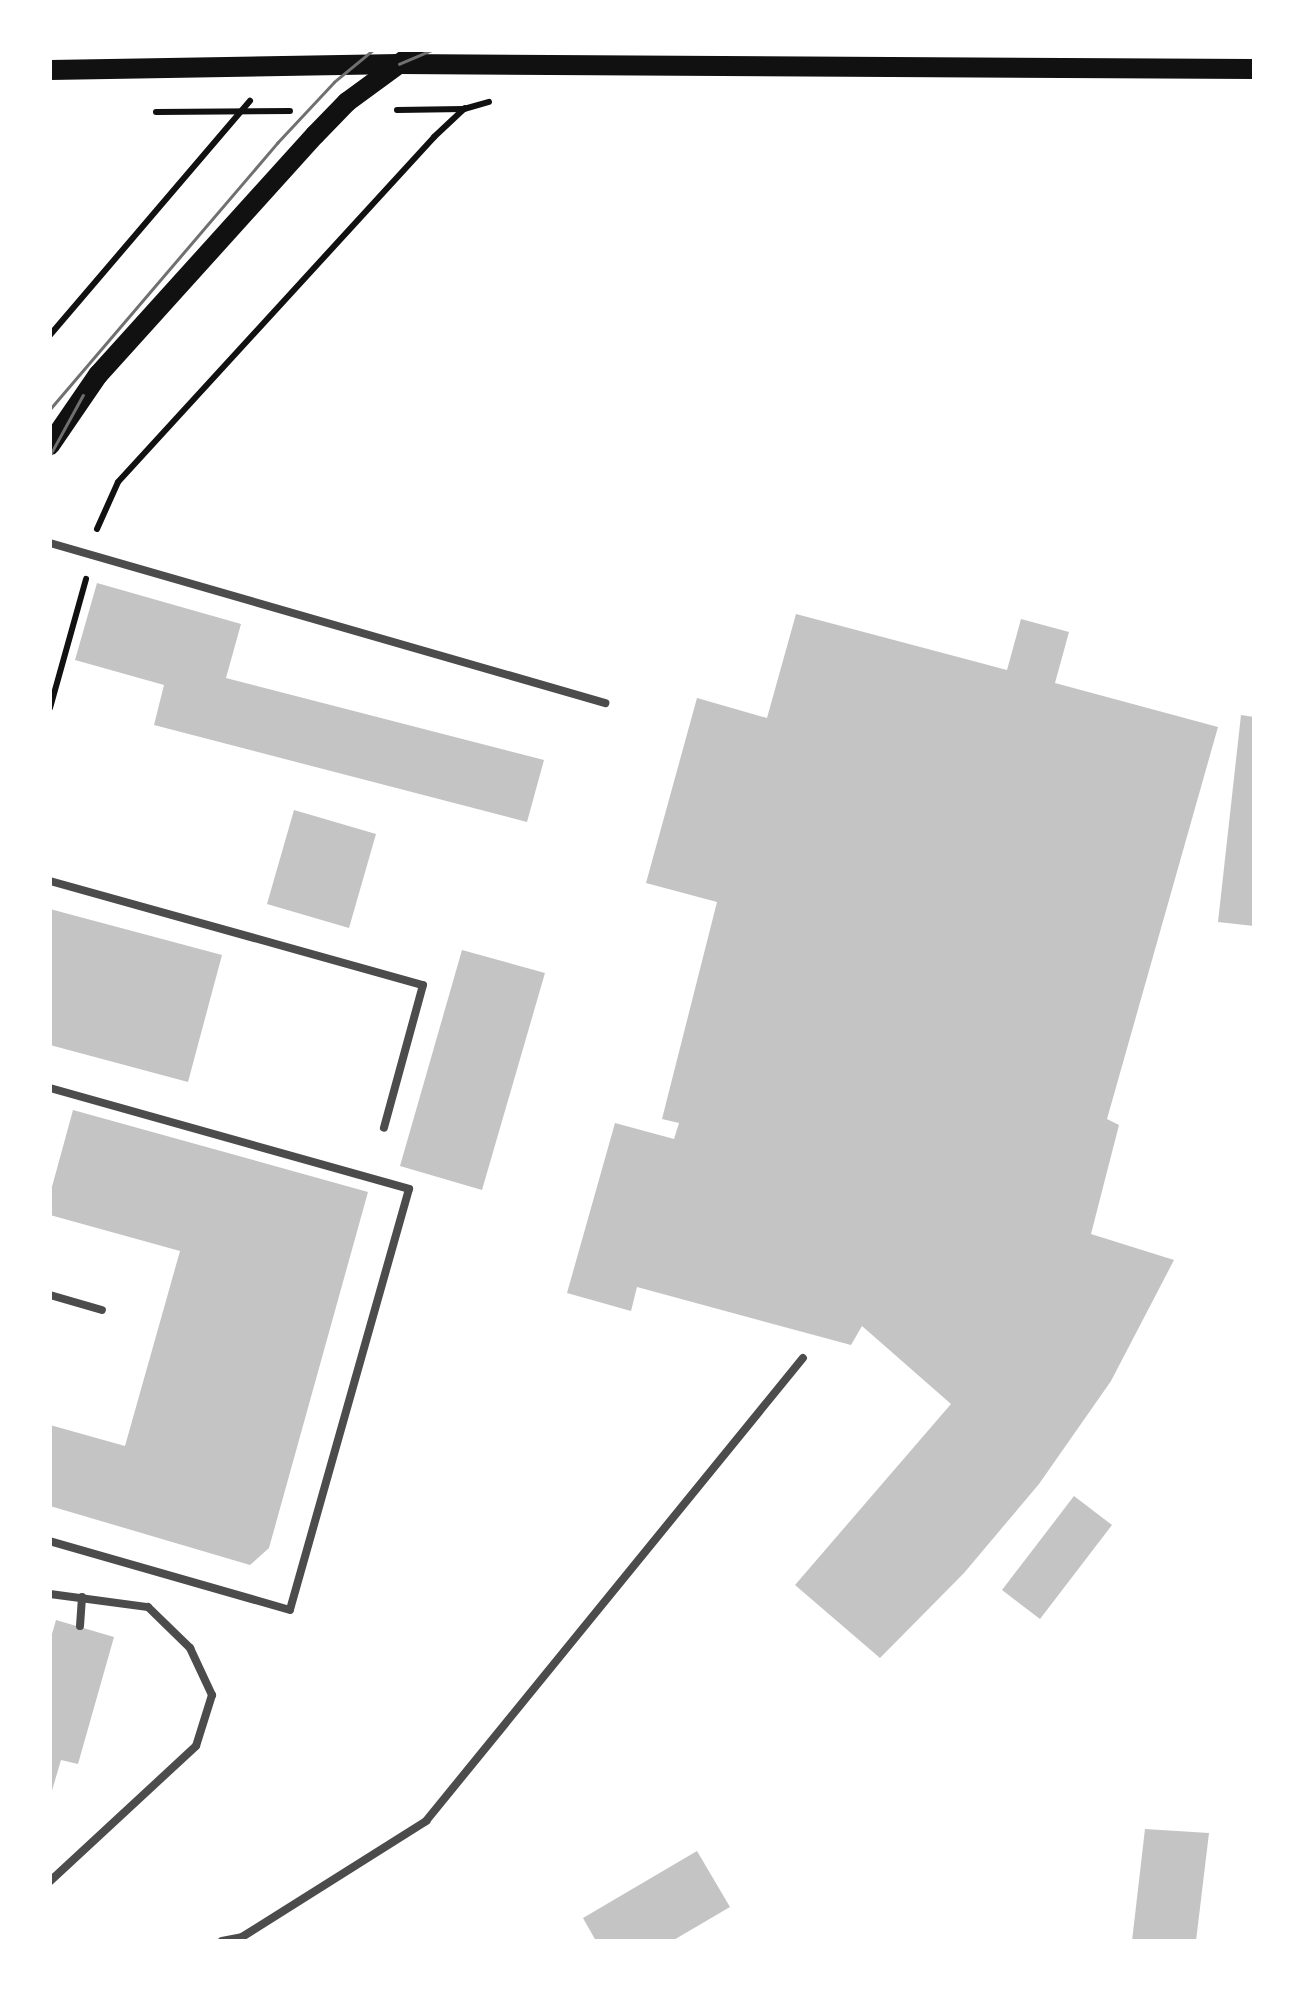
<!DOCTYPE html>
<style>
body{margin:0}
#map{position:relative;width:1304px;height:1991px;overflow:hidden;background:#fff;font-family:"Work Sans",sans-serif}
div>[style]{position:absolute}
.building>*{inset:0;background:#c4c4c4}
.path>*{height:6px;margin:-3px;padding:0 3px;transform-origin:3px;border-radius:3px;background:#111}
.service>*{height:8px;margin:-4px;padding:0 4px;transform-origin:4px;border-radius:4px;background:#4c4c4c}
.secondary>*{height:20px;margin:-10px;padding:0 10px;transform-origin:10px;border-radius:10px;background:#111}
.tram>*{height:2.5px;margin:-1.25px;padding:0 1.25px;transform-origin:1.25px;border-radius:1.25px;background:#707070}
span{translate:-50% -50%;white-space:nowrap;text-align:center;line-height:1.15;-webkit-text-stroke:8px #fff;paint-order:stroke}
.frame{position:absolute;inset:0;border:52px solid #fff;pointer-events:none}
</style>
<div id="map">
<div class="building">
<div style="clip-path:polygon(97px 583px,241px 624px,226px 678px,544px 760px,527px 822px,154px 725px,164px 685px,75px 660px)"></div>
<div style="clip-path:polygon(796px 614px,1007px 670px,1021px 619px,1069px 632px,1055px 683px,1218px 727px,1107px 1119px,1119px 1125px,1091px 1234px,1174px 1260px,1111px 1381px,1039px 1484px,964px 1573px,880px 1658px,795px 1585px,951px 1404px,862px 1326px,851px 1345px,637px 1287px,631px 1311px,567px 1293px,615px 1123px,674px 1139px,679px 1123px,662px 1119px,717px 902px,646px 883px,697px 698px,767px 718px)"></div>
<div style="clip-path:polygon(1241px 715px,1254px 717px,1254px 926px,1218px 922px)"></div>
<div style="clip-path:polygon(294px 810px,376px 834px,349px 928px,267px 904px)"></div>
<div style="clip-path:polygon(50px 909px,222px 955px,188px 1082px,50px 1045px)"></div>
<div style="clip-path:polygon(462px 950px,545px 973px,482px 1190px,400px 1166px)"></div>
<div style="clip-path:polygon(73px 1110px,368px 1192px,269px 1548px,250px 1565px,50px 1506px,50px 1425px,125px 1446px,180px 1251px,50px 1215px,50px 1194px)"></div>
<div style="clip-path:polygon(1074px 1496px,1112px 1525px,1040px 1619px,1002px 1590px)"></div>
<div style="clip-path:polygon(56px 1620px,114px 1637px,78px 1764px,61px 1760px,51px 1794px,50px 1641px)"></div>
<div style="clip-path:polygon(1145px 1829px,1209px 1833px,1196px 1941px,1132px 1941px)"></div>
<div style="clip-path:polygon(697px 1851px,730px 1907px,672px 1941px,596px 1941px,583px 1918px)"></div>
</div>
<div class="path">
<div style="left:397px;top:110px;width:67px;rotate:-0.9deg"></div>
<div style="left:464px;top:109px;width:26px;rotate:-16deg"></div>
<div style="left:156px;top:112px;width:134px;rotate:-0.4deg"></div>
<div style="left:50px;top:335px;width:308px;rotate:-49.5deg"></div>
<div style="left:97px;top:529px;width:51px;rotate:-65.9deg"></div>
<div style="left:118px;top:482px;width:468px;rotate:-47.5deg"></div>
<div style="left:434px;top:137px;width:42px;rotate:-43.1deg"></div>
<div style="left:50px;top:708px;width:134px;rotate:-74.4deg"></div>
</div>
<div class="service">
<div style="left:50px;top:543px;width:578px;rotate:16.08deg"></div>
<div style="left:50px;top:881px;width:387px;rotate:15.6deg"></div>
<div style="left:423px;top:985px;width:148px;rotate:105.3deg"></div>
<div style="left:50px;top:1088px;width:373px;rotate:15.7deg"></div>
<div style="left:409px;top:1189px;width:437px;rotate:105.8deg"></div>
<div style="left:290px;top:1610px;width:250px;rotate:-164deg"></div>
<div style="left:50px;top:1295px;width:54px;rotate:16.1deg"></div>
<div style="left:50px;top:1594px;width:99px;rotate:7.6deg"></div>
<div style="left:148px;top:1607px;width:59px;rotate:44.3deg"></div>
<div style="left:190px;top:1648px;width:52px;rotate:64.9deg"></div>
<div style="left:212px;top:1695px;width:53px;rotate:107.4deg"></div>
<div style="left:196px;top:1746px;width:199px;rotate:137.2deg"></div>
<div style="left:80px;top:1626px;width:29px;rotate:-86deg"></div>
<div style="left:222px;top:1941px;width:20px;rotate:-11deg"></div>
<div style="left:242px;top:1937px;width:218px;rotate:-32.2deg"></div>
<div style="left:426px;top:1821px;width:597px;rotate:-50.85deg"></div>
</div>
<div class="secondary">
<div style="left:50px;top:70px;width:349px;rotate:-1deg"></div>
<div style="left:399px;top:64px;width:855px;rotate:0.34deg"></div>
<div style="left:50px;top:445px;width:85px;rotate:-55.6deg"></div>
<div style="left:98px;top:375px;width:324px;rotate:-47.9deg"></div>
<div style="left:315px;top:135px;width:46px;rotate:-45.9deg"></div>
<div style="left:347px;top:102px;width:88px;rotate:-36.2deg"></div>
</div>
<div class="tram">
<div style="left:399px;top:64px;width:36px;rotate:-23deg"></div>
<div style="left:50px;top:409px;width:350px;rotate:-49.5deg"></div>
<div style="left:277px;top:143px;width:83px;rotate:-46.9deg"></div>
<div style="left:334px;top:82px;width:50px;rotate:-39.4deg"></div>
<div style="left:50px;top:455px;width:68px;rotate:-61.2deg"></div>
</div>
<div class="frame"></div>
</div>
